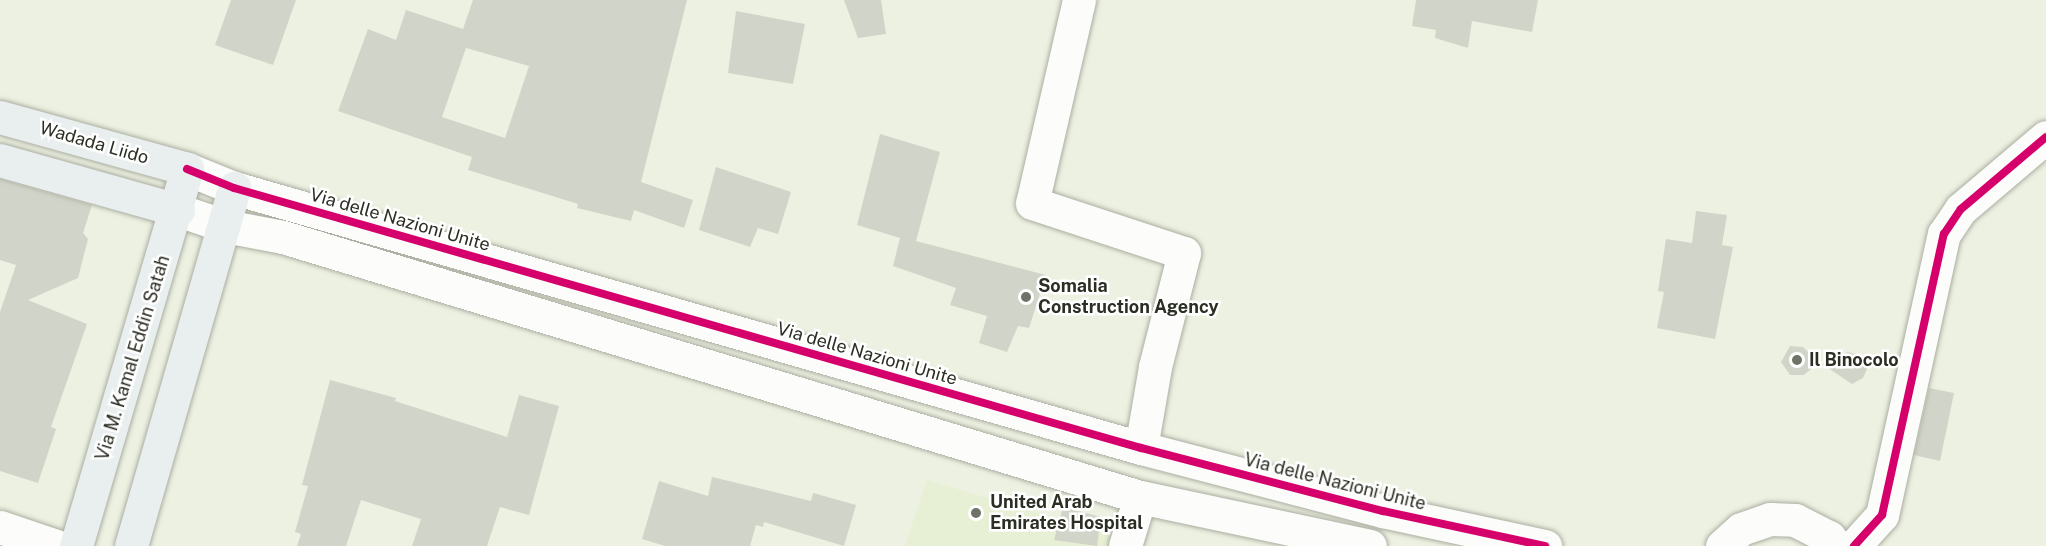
<!DOCTYPE html>
<style>
body{margin:0}
#map{position:relative;width:2046px;height:546px;overflow:hidden;background:#ecf1e1;font-family:"Public Sans",sans-serif}
div>[style]{position:absolute}
.built>*{inset:0;background:#e7efd4}
.building>*{inset:0;background:#d1d5c9}
.roads{filter:drop-shadow(0 0 2px #abaea2) drop-shadow(0 0 2px #abaea2)}
.minor>*{height:33px;margin:-16.5px;padding:0 16.5px;transform-origin:16.5px;border-radius:16.5px;background:#fcfdfa}
.major>*{height:33px;margin:-16.5px;padding:0 16.5px;transform-origin:16.5px;border-radius:16.5px;background:#e9eeef}
.cycleway>*{height:8px;margin:-4px;padding:0 4px;transform-origin:4px;border-radius:4px;background:#d6006c}
.dots>*{width:16px;height:16px;translate:-50% -50%;box-sizing:border-box;border:3px solid #fff;border-radius:50%}
span{translate:-50% -50%;white-space:nowrap;text-align:center;line-height:1.15;-webkit-text-stroke:5px #fff;paint-order:stroke}
.street-label{font-size:18px;color:#2b2e23}
.poi-label{font-size:18px;color:#2b2e23;font-weight:700}
.left{translate:0 -50%;text-align:left}
</style>
<div id="map">
<div class="built">
<div style="clip-path:polygon(927px 480px,1147px 546px,905px 546px)"></div>
</div>
<div class="building">
<div style="clip-path:polygon(231px 0,296px 0,273px 65px,215px 45px)"></div>
<div style="clip-path:polygon(evenodd,473px 0,687px 0,641px 182px,693px 200px,684px 228px,634px 210px,631px 221px,577px 208px,578px 204px,468px 170px,472px 157px,338px 111px,368px 29px,396px 40px,406px 10px,463px 29px,473px 0,466px 48px,529px 66px,505px 138px,442px 117px,466px 48px)"></div>
<div style="clip-path:polygon(844px 0,881px 0,886px 34px,858px 38px)"></div>
<div style="clip-path:polygon(1416px 0,1538px 0,1532px 32px,1472px 21px,1468px 48px,1435px 38px,1436px 30px,1412px 26px)"></div>
<div style="clip-path:polygon(736px 11px,805px 24px,793px 84px,728px 73px)"></div>
<div style="clip-path:polygon(880px 134px,940px 152px,916px 241px,1046px 275px,1029px 328px,1018px 326px,1007px 352px,979px 343px,987px 316px,950px 305px,956px 288px,893px 266px,900px 238px,857px 225px)"></div>
<div style="clip-path:polygon(716px 167px,791px 192px,778px 234px,758px 228px,750px 247px,699px 230px)"></div>
<div style="clip-path:polygon(0 179px,92px 205px,83px 233px,88px 239px,78px 278px,28px 300px,87px 324px,51px 427px,56px 429px,38px 483px,0 471px,0 312px,16px 265px,0 260px)"></div>
<div style="clip-path:polygon(1696px 211px,1727px 215px,1722px 245px,1733px 247px,1715px 339px,1657px 328px,1664px 292px,1658px 291px,1666px 239px,1692px 243px)"></div>
<div style="clip-path:polygon(1790px 346px,1803px 347px,1819px 362px,1804px 375px,1790px 375px,1781px 362px)"></div>
<div style="clip-path:polygon(1848px 352px,1862px 356px,1868px 367px,1863px 378px,1852px 384px,1822px 364px)"></div>
<div style="clip-path:polygon(330px 380px,396px 398px,395px 401px,507px 437px,519px 395px,559px 406px,529px 515px,500px 507px,487px 546px,412px 546px,421px 519px,361px 500px,346px 546px,297px 546px,301px 534px,295px 532px,308px 486px,302px 485px)"></div>
<div style="clip-path:polygon(1929px 388px,1954px 393px,1940px 461px,1914px 455px)"></div>
<div style="clip-path:polygon(712px 477px,811px 501px,813px 493px,856px 505px,844px 546px,764px 522px,763px 527px,756px 525px,750px 546px,665px 546px,642px 539px,659px 481px,708px 496px)"></div>
<div style="clip-path:polygon(1063px 507px,1101px 517px,1097px 546px,1054px 540px)"></div>
</div>
<div class="roads">
<div class="minor">
<div style="left:1079px;top:0;width:208px;rotate:103deg"></div>
<div style="left:1032px;top:203px;width:160px;rotate:18.2deg"></div>
<div style="left:1184px;top:253px;width:118px;rotate:104.3deg"></div>
<div style="left:1155px;top:367px;width:82px;rotate:99.8deg"></div>
<div style="left:187px;top:169px;width:51px;rotate:22deg"></div>
<div style="left:234px;top:188px;width:944px;rotate:16deg"></div>
<div style="left:1141px;top:448px;width:250px;rotate:14.6deg"></div>
<div style="left:1383px;top:511px;width:166px;rotate:12.2deg"></div>
<div style="left:178px;top:210px;width:50px;rotate:18.8deg"></div>
<div style="left:225px;top:226px;width:59px;rotate:10.7deg"></div>
<div style="left:283px;top:237px;width:896px;rotate:16.88deg"></div>
<div style="left:1140px;top:497px;width:235px;rotate:12deg"></div>
<div style="left:0;top:527px;width:59px;rotate:18.7deg"></div>
<div style="left:1125px;top:546px;width:51px;rotate:-73deg"></div>
<div style="left:1722px;top:546px;width:25px;rotate:-42deg"></div>
<div style="left:1741px;top:529px;width:31px;rotate:-19deg"></div>
<div style="left:1770px;top:519px;width:25px;rotate:2deg"></div>
<div style="left:1795px;top:520px;width:38px;rotate:27deg"></div>
<div style="left:1829px;top:537px;width:11px;rotate:52deg"></div>
<div style="left:1854px;top:546px;width:42px;rotate:-47.9deg"></div>
<div style="left:1882px;top:515px;width:288px;rotate:-77.6deg"></div>
<div style="left:1944px;top:234px;width:30px;rotate:-56deg"></div>
<div style="left:1961px;top:209px;width:111px;rotate:-40.3deg"></div>
</div>
<div class="major">
<div style="left:0;top:117px;width:194px;rotate:15.5deg"></div>
<div style="left:187px;top:169px;width:393px;rotate:106.4deg"></div>
<div style="left:0;top:160px;width:185px;rotate:15.7deg"></div>
<div style="left:131px;top:546px;width:373px;rotate:-73.9deg"></div>
</div>
</div>
<div class="cycleway">
<div style="left:187px;top:169px;width:51px;rotate:22deg"></div>
<div style="left:234px;top:188px;width:944px;rotate:16deg"></div>
<div style="left:1141px;top:448px;width:250px;rotate:14.6deg"></div>
<div style="left:1383px;top:511px;width:166px;rotate:12.2deg"></div>
<div style="left:1854px;top:546px;width:42px;rotate:-47.9deg"></div>
<div style="left:1882px;top:515px;width:288px;rotate:-77.6deg"></div>
<div style="left:1944px;top:234px;width:30px;rotate:-56deg"></div>
<div style="left:1961px;top:209px;width:111px;rotate:-40.3deg"></div>
</div>
<div class="dots">
<div style="left:1026px;top:297px;background:#6f7266"></div>
<div style="left:1797px;top:360px;background:#6f7266"></div>
<div style="left:976px;top:513px;background:#6f7266"></div>
</div>
<div class="street-label">
<span style="left:94px;top:143px;rotate:16deg">Wadada Liido</span>
<span style="left:400px;top:220px;rotate:16deg">Via delle Nazioni Unite</span>
<span style="left:867px;top:354px;rotate:16deg">Via delle Nazioni Unite</span>
<span style="left:133px;top:358px;rotate:-73deg">Via M. Kamal Eddin Satah</span>
<span style="left:1335px;top:482px;rotate:14deg">Via delle Nazioni Unite</span>
</div>
<div class="poi-label">
<span class="left" style="left:1038px;top:297px">Somalia<br>Construction Agency</span>
<span class="left" style="left:1809px;top:360px">Il Binocolo</span>
<span class="left" style="left:990px;top:513px">United Arab<br>Emirates Hospital</span>
</div>
</div>
